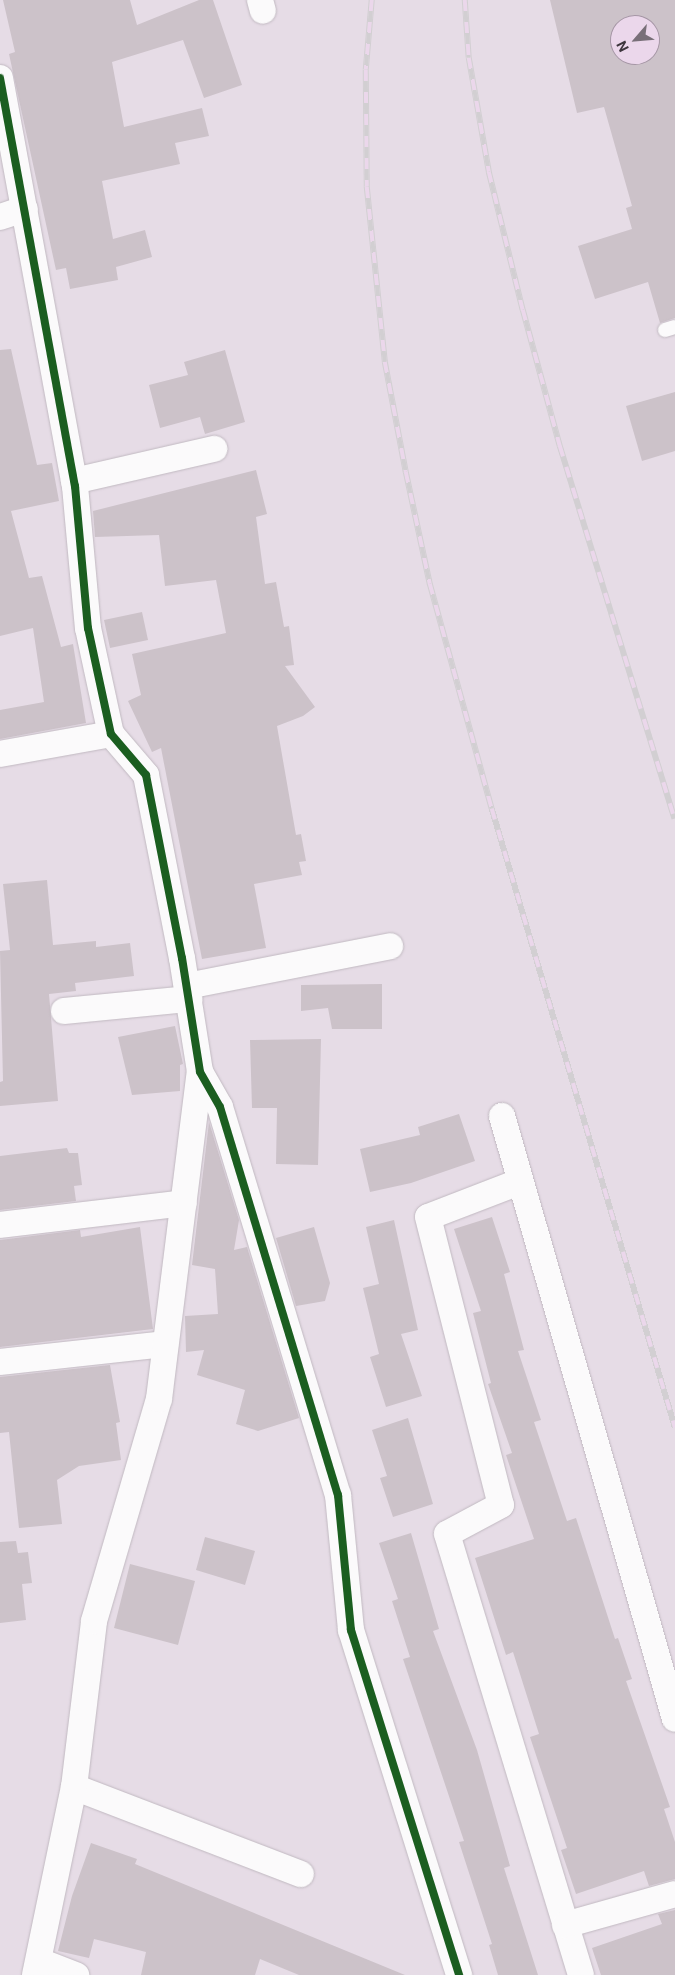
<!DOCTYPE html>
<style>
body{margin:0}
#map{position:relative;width:675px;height:1975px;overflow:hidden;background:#e6dce6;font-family:Roboto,sans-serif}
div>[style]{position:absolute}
.building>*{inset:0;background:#ccc2c9}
.roads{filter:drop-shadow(0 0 1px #c1b9c1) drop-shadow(0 0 1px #c1b9c1)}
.lane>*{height:14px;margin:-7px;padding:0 7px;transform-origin:7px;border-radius:7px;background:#fbfafb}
.street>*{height:26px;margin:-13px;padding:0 13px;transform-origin:13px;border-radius:13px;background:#fbfafb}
.rail>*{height:5.5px;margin-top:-2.75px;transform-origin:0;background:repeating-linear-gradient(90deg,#ebd7eb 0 11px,#d2cfd2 0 22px);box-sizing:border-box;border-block:1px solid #d2cfd2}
.cycleway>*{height:8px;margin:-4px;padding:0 4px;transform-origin:4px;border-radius:4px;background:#1b5e20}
span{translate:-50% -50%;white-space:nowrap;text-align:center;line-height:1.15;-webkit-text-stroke:4px #ebd7eb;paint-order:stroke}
.north{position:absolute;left:610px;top:15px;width:50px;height:50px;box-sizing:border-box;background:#ebd7eb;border:1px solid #a596a5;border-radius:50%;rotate:243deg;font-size:14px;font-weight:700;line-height:20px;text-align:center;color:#3d353d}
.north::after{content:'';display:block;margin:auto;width:18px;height:22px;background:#786f78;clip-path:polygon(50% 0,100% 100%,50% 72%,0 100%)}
</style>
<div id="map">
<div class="building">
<div style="clip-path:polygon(3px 0,130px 0,137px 25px,199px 0,213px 0,242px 85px,204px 98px,183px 40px,112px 62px,124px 127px,202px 108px,209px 136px,175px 143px,180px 164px,102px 181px,113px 239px,145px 230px,152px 257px,116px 267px,118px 280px,70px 289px,66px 268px,56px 270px,9px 54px,15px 52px)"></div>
<div style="clip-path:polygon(evenodd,550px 0,675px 0,675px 318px,660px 323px,648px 282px,595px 299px,578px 246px,632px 229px,626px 208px,632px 206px,604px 107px,577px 113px,550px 0,620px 25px,650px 25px,650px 55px,620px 55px,620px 25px)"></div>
<div style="clip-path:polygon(11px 349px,37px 465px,52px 463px,59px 501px,11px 511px,29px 578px,42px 576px,61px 647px,73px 644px,86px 723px,0 739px,0 710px,44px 702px,33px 628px,0 636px,0 350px)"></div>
<div style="clip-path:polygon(225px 350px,245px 422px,205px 434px,200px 417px,160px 428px,149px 385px,188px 375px,184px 362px)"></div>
<div style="clip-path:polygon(675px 392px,675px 451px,642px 461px,626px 406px)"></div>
<div style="clip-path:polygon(256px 470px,267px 514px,256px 517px,265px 584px,276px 582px,284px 627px,289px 626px,294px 665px,285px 666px,315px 707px,303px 716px,277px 726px,296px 835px,301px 834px,306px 861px,299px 862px,302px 875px,254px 884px,266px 948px,202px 959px,161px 748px,152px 752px,128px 701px,141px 695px,132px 654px,226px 633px,216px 580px,165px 586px,159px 535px,95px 537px,93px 511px)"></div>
<div style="clip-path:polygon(142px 612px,148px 640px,110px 648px,104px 620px)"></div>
<div style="clip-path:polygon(47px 880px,53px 945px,96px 941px,96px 947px,130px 943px,134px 976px,75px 983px,76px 991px,49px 994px,58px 1101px,0 1106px,0 1082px,3px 1081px,0 951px,10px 950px,3px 884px)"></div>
<div style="clip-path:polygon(382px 984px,382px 1029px,332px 1029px,328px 1008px,301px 1011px,301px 985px)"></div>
<div style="clip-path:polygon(175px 1026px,183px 1064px,180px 1065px,180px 1091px,132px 1095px,118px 1037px)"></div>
<div style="clip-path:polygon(321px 1039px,318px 1165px,276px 1164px,277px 1108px,252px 1108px,250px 1040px)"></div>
<div style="clip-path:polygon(459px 1114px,475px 1161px,411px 1183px,370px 1192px,360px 1149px,420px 1135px,418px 1127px)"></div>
<div style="clip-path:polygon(209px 1122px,239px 1220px,234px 1250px,247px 1247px,299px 1418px,258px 1431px,236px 1424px,245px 1390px,197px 1375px,204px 1350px,186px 1352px,185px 1316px,218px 1314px,215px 1269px,192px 1265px)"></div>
<div style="clip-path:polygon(67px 1148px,69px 1153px,78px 1153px,82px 1185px,74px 1186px,76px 1201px,0 1210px,0 1156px)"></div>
<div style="clip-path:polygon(492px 1217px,510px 1272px,504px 1274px,524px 1350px,518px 1351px,541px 1420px,534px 1422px,567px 1521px,576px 1518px,615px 1639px,618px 1638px,632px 1679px,626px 1681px,670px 1807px,664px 1809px,675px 1842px,675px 1879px,649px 1886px,644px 1871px,576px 1894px,561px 1850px,567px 1848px,530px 1737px,539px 1734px,513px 1652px,506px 1655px,475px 1558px,534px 1539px,506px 1455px,512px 1453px,488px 1384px,491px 1383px,473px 1313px,481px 1311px,454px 1229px)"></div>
<div style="clip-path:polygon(394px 1220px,418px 1330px,401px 1334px,422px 1396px,386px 1407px,370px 1357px,379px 1354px,363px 1288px,379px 1284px,366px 1227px)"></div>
<div style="clip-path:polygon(140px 1227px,153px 1329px,0 1347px,0 1240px,80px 1230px,81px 1237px)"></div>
<div style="clip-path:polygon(314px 1227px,330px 1283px,325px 1301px,296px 1306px,276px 1238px)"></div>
<div style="clip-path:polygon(110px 1365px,120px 1422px,116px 1423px,121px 1460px,79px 1466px,57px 1480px,62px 1524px,19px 1528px,9px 1432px,0 1433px,0 1377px)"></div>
<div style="clip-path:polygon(408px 1418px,433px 1504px,393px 1517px,380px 1478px,387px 1476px,372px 1430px)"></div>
<div style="clip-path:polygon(411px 1533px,439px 1629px,433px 1631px,477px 1750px,510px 1866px,504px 1868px,538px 1975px,498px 1975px,489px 1945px,492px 1944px,459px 1842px,464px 1841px,403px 1659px,410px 1657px,392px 1601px,398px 1599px,379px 1543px)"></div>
<div style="clip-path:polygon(205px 1537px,255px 1551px,245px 1585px,196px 1570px)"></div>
<div style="clip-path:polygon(16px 1541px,18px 1553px,28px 1552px,32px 1583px,22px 1584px,26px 1620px,0 1623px,0 1542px)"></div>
<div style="clip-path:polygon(130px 1564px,195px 1581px,178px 1645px,114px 1628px)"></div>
<div style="clip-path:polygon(91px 1843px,137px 1859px,135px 1864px,405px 1975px,299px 1975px,260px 1959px,255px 1975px,141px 1975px,146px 1952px,94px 1939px,89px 1958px,58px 1951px,72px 1896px)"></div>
<div style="clip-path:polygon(675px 1910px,675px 1975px,601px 1975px,592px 1948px,662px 1924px,658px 1914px)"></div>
</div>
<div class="roads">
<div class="lane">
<div style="left:665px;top:330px;width:10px;rotate:-17deg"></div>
</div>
<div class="street">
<div style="left:260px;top:0;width:11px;rotate:75deg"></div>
<div style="left:0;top:78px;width:415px;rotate:79.6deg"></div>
<div style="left:75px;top:486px;width:143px;rotate:84.8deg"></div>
<div style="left:88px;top:628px;width:108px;rotate:77.8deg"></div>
<div style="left:111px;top:734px;width:54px;rotate:49.5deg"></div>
<div style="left:146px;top:775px;width:187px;rotate:78.9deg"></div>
<div style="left:182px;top:958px;width:115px;rotate:81deg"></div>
<div style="left:200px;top:1072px;width:40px;rotate:60.3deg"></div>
<div style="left:220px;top:1107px;width:406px;rotate:73.1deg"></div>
<div style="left:338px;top:1495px;width:136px;rotate:84.5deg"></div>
<div style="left:351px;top:1630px;width:362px;rotate:72.6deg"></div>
<div style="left:0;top:217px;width:26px;rotate:-18deg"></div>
<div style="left:74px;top:481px;width:144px;rotate:-12.9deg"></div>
<div style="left:0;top:754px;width:113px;rotate:-10.2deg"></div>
<div style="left:187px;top:986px;width:207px;rotate:-11.1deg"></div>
<div style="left:64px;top:1011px;width:126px;rotate:-5.5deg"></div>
<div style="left:502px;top:1116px;width:627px;rotate:73.99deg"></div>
<div style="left:519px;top:1182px;width:97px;rotate:159deg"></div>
<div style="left:428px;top:1217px;width:297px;rotate:75.8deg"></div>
<div style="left:501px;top:1505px;width:61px;rotate:151.8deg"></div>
<div style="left:447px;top:1534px;width:461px;rotate:73.1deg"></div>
<div style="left:0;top:1225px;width:185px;rotate:-6.8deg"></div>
<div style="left:0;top:1362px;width:166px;rotate:-6.2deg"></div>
<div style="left:74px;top:1787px;width:243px;rotate:21deg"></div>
<div style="left:565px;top:1925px;width:114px;rotate:-15.7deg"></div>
<div style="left:39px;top:1961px;width:40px;rotate:21deg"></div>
<div style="left:35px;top:1975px;width:192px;rotate:-78.3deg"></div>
<div style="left:74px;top:1787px;width:167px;rotate:-83.1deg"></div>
<div style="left:94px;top:1621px;width:231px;rotate:-73.7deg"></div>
<div style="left:159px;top:1399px;width:330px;rotate:-82.9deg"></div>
</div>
</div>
<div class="rail">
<div style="left:372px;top:0;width:70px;rotate:94.9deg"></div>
<div style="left:366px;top:70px;width:117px;rotate:89.5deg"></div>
<div style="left:367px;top:187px;width:176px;rotate:84.1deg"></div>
<div style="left:385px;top:362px;width:112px;rotate:79.2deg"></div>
<div style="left:406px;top:472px;width:115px;rotate:77.9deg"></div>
<div style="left:430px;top:584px;width:233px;rotate:74.6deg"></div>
<div style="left:492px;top:809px;width:645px;rotate:73.51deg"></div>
<div style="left:465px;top:0;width:58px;rotate:86.1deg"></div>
<div style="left:469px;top:58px;width:116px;rotate:80deg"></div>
<div style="left:489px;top:172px;width:142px;rotate:76.2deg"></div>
<div style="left:523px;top:310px;width:141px;rotate:74.8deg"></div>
<div style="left:560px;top:446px;width:390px;rotate:72.9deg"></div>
</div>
<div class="cycleway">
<div style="left:0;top:78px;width:415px;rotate:79.6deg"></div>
<div style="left:75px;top:486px;width:143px;rotate:84.8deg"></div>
<div style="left:88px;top:628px;width:108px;rotate:77.8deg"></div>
<div style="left:111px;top:734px;width:54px;rotate:49.5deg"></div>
<div style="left:146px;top:775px;width:187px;rotate:78.9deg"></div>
<div style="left:182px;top:958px;width:115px;rotate:81deg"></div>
<div style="left:200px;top:1072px;width:40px;rotate:60.3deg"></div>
<div style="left:220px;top:1107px;width:406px;rotate:73.1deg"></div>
<div style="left:338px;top:1495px;width:136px;rotate:84.5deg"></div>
<div style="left:351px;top:1630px;width:362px;rotate:72.6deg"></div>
</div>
<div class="north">N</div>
</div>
